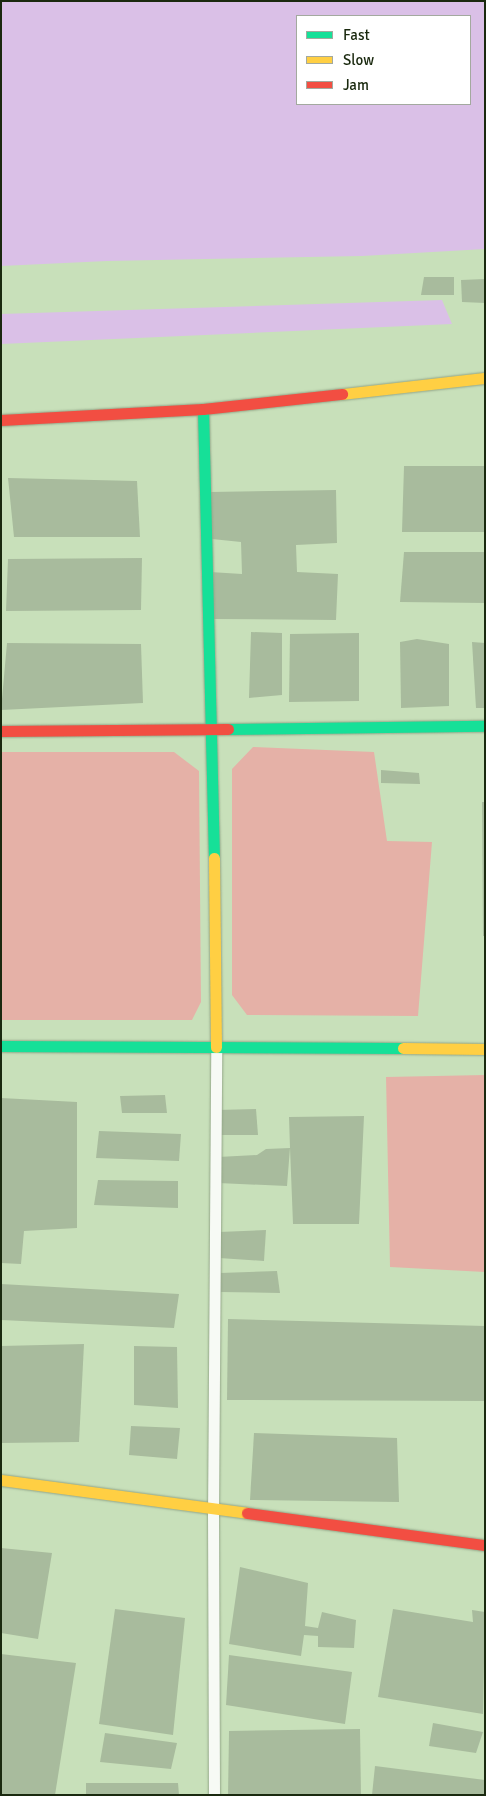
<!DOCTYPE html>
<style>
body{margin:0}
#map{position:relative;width:486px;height:1796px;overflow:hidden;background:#c8e0ba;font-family:Signika,sans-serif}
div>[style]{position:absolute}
.forest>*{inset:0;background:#e5b1a7}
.water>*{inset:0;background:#dac0e7}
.building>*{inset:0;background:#a8bb9d}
.roads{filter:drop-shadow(0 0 1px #93a688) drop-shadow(0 0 1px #93a688)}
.street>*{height:11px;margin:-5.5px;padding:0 5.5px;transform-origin:5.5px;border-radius:5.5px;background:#f7faf5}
.fast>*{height:11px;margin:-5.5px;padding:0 5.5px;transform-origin:5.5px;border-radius:5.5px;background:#16e098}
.slow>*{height:11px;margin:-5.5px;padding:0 5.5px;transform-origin:5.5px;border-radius:5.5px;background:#ffcf43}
.jam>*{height:11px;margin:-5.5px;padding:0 5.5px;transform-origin:5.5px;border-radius:5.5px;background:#f24e42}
span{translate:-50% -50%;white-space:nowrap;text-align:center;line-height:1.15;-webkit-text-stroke:4px #fff;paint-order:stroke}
.frame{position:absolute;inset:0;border:2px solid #1a290f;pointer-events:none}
.legend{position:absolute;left:296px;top:15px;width:175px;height:90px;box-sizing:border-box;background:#fff;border:1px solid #a3a99f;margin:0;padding:6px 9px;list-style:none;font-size:15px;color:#1a290f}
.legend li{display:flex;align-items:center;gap:10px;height:25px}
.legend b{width:25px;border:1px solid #a3a99f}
</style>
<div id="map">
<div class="forest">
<div style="clip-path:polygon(253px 747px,374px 752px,387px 841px,432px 842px,418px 1016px,247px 1015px,232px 995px,232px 769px)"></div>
<div style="clip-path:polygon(1px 752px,174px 752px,199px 771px,201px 1002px,192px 1020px,1px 1020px)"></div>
<div style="clip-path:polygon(485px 1075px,485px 1272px,390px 1267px,386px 1077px)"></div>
</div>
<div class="water">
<div style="clip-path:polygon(evenodd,1px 1px,485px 1px,485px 249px,362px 256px,107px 261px,1px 266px,1px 1px,297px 16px,470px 16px,470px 104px,297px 104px,297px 16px)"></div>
<div style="clip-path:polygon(442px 300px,452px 324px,1px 344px,1px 314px)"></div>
</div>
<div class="building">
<div style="clip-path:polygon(424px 277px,454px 277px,454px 295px,421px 295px)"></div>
<div style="clip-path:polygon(485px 279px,485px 303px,462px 302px,461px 280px)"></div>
<div style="clip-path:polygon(404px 466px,485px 466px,485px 532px,402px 532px)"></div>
<div style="clip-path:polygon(8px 478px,137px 481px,140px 537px,14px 537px)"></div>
<div style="clip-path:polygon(336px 490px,337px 543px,296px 545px,297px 572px,338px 574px,336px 620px,213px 619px,210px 572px,242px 574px,241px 542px,212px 539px,210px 492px)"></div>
<div style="clip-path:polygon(404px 552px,485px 552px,485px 603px,400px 602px)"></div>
<div style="clip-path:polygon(142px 558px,141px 610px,6px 611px,8px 559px)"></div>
<div style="clip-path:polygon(251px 632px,282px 633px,282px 695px,249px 698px)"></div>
<div style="clip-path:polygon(359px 633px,359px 701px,289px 702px,290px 634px)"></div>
<div style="clip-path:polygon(417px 639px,449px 644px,449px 706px,401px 708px,400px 642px)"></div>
<div style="clip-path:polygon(472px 642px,485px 643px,485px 708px,476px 708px)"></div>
<div style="clip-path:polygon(7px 643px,141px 644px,143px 703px,1px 710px)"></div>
<div style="clip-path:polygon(381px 770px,419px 773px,420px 784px,381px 783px)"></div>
<div style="clip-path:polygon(482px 802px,485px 802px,485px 936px,483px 936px)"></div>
<div style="clip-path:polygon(165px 1095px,167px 1113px,122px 1113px,120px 1096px)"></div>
<div style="clip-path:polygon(1px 1098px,77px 1102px,77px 1228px,24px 1231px,21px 1264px,1px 1263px)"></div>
<div style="clip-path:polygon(256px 1109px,258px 1135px,217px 1135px,217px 1110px)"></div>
<div style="clip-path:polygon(364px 1116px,359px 1224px,293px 1224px,290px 1148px,287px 1186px,218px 1183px,218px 1157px,257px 1155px,266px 1149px,290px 1148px,289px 1117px)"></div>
<div style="clip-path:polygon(99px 1131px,181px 1134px,179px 1161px,96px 1158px)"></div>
<div style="clip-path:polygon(98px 1180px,178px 1181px,178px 1208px,94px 1205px)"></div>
<div style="clip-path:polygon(266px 1230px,264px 1261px,219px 1258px,219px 1232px)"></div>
<div style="clip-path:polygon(277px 1271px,280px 1293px,220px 1292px,220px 1273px)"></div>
<div style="clip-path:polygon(1px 1284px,179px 1294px,174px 1328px,1px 1320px)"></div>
<div style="clip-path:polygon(228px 1319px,485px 1326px,485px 1401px,227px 1400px)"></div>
<div style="clip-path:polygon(84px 1344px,79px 1442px,1px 1443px,1px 1346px)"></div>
<div style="clip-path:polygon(134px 1346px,177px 1347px,178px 1408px,134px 1405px)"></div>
<div style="clip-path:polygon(131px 1426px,180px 1428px,177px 1459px,129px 1455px)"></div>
<div style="clip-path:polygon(254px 1433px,397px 1438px,399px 1502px,250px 1500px)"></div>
<div style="clip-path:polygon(1px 1548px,52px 1553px,38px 1639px,1px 1633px)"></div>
<div style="clip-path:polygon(240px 1567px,308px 1583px,305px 1626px,318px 1628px,322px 1612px,356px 1620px,354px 1648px,318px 1647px,318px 1636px,304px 1635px,301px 1656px,229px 1644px)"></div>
<div style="clip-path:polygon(115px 1609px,185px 1618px,173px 1735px,99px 1724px)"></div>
<div style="clip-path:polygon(393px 1609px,473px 1622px,472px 1610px,485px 1612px,483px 1714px,378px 1697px)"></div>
<div style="clip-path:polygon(1px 1654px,76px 1663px,55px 1795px,1px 1795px)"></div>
<div style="clip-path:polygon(229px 1655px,352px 1672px,345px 1724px,226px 1705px)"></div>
<div style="clip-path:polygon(433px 1723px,483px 1732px,476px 1753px,429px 1746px)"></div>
<div style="clip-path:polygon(360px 1729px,361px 1795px,228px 1795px,229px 1731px)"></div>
<div style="clip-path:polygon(105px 1733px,177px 1743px,171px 1769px,100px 1762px)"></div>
<div style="clip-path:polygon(375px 1766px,485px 1780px,485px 1795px,372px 1795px)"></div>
<div style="clip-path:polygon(86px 1783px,178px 1783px,179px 1795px,86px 1795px)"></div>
</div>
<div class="roads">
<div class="street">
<div style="left:214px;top:1795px;width:278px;rotate:-90.2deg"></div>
<div style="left:213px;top:1517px;width:470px;rotate:-89.6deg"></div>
</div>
<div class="fast">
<div style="left:203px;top:409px;width:449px;rotate:88.6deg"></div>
<div style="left:228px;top:729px;width:257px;rotate:-0.7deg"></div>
<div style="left:1px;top:1046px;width:402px;rotate:0.3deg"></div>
</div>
<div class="slow">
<div style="left:342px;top:394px;width:144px;rotate:-6.4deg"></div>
<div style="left:214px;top:858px;width:189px;rotate:89.4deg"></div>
<div style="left:403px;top:1048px;width:82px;rotate:0.7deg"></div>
<div style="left:1px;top:1480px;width:248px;rotate:7.6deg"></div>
</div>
<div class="jam">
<div style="left:1px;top:420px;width:202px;rotate:-3.1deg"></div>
<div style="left:203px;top:409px;width:140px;rotate:-6.2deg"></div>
<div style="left:1px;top:731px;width:227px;rotate:-0.5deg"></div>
<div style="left:247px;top:1513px;width:240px;rotate:7.7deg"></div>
</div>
</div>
<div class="frame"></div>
<ul class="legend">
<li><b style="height:6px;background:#16e098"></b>Fast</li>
<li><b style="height:6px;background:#ffcf43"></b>Slow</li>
<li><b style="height:6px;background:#f24e42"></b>Jam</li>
</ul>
</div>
